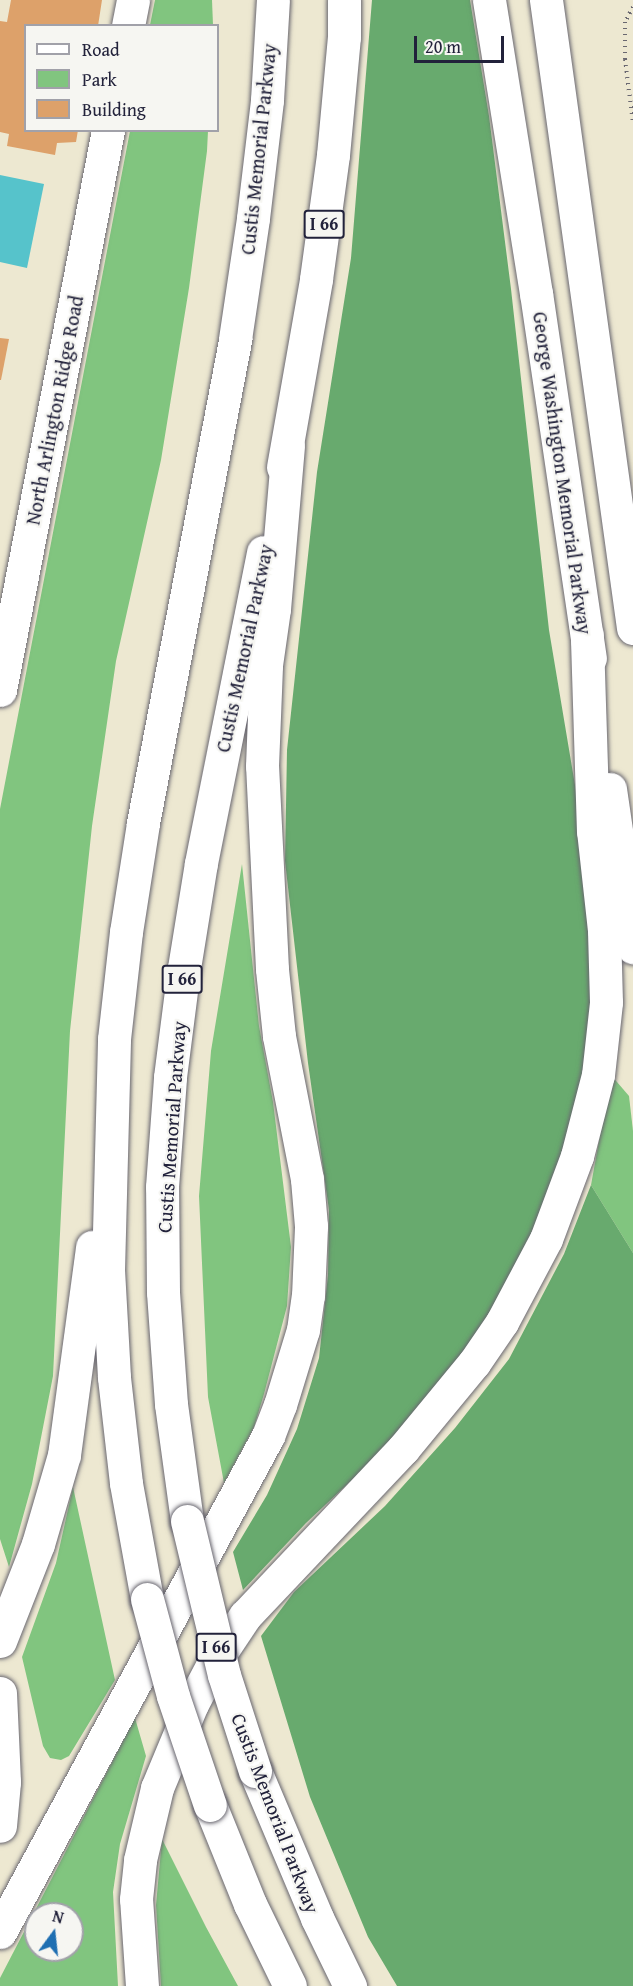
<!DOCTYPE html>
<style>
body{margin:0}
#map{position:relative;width:633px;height:1986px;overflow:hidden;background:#ede8d1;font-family:"Gentium Book Plus",serif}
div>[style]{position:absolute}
.green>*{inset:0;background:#81c57f}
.forest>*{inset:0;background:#68aa6e}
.water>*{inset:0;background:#56c3cb}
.building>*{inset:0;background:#dda16a}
.path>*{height:4px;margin-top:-2px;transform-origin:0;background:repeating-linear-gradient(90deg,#696770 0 1.5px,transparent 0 6px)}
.roads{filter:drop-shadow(0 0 2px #696770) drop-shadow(0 0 2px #696770)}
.minor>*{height:33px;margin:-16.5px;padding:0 16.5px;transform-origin:16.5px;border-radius:16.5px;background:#fff}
.primary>*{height:33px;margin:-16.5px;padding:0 16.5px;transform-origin:16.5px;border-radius:16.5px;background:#fff}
.motorway>*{height:33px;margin:-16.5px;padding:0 16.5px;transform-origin:16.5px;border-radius:16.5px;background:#fff}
.bridges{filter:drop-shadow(0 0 2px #696770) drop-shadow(0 0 2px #696770)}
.motorway-bridge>*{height:33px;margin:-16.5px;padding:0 16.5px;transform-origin:16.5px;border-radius:16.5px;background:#fff}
span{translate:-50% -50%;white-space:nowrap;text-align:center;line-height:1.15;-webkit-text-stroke:4.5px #f6f6f2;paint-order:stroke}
.shield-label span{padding:2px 4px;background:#f6f6f2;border:2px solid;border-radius:4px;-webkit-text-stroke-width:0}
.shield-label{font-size:18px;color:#22223b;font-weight:700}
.street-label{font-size:20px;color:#22223b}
.legend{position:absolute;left:24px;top:24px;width:195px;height:108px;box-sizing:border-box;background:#f6f6f2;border:2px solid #a1a1a9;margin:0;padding:8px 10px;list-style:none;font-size:18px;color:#22223b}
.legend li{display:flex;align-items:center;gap:12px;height:30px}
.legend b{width:30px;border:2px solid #a1a1a9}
.north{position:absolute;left:24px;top:1902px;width:60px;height:60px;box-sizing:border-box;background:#f6f6f2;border:2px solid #a1a1a9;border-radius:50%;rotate:15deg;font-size:16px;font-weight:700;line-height:24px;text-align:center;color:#22223b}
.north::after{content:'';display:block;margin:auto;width:21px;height:27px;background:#1f6fb2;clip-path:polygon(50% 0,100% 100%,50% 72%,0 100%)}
.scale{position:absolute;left:414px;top:36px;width:90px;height:27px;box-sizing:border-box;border:3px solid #22223b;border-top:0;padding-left:8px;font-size:18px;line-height:21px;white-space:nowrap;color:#22223b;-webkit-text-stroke:4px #f6f6f2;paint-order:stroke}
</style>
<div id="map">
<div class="green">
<div style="clip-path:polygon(155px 0,212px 0,213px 25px,150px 25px)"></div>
<div style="clip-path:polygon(130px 131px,208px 131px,207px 151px,189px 288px,161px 460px,116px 661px,92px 826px,70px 1031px,53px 1376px,32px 1484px,9px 1567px,0 1539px,0 809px)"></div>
<div style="clip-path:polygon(242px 864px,259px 1026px,273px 1102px,291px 1247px,287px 1306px,264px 1394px,254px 1427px,224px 1483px,208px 1397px,199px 1196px,211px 1051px)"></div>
<div style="clip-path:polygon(611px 1075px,629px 1096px,633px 1131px,633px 1253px,591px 1185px)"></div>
<div style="clip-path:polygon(73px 1487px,115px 1680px,69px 1756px,61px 1760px,50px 1758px,43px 1746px,22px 1657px,56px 1563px)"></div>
<div style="clip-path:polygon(evenodd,135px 1718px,146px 1756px,120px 1844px,113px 1892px,118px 1986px,0 1986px,0 1978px,135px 1718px,36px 1914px,72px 1914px,72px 1950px,36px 1950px,36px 1914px)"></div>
<div style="clip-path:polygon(162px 1839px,206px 1927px,238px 1986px,161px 1986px,156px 1905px)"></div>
</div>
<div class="forest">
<div style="clip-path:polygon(372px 0,470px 0,489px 116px,511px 289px,549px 630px,579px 809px,593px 1001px,579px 1107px,523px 1262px,479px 1335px,387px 1447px,306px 1523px,243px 1590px,233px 1552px,267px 1495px,297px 1429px,319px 1358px,328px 1275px,329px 1210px,308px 1063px,285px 861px,287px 750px,317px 472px,351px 258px)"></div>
<div style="clip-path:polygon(591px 1185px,633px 1253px,633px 1986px,397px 1986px,368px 1937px,310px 1797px,261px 1636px,294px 1592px,385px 1506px,455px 1428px,509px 1359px,564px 1254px)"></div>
</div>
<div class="water">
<div style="clip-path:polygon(0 175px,44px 184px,27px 268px,0 262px)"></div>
</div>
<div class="building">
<div style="clip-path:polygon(11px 0,102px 0,98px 26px,26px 26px,26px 130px,78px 130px,76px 142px,57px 143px,55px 155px,7px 146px,9px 134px,0 132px,0 21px,7px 22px)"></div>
<div style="clip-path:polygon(0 338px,9px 339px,1px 380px,0 380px)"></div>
</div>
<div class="path">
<div style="left:633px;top:7px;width:17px;rotate:118deg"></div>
<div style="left:625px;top:22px;width:37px;rotate:90deg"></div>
<div style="left:625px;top:59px;width:64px;rotate:82.9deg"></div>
</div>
<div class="roads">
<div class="minor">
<div style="left:128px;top:26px;width:26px;rotate:-79deg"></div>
<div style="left:0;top:690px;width:570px;rotate:-79.08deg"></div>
</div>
<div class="primary">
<div style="left:0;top:1693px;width:89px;rotate:87.4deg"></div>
<div style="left:4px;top:1782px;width:44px;rotate:95.2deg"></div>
</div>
<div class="motorway">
<div style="left:489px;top:0;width:297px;rotate:80.9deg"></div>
<div style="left:536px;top:293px;width:369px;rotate:81.6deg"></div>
<div style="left:546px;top:0;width:634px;rotate:82.11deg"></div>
<div style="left:283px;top:467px;width:191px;rotate:-80deg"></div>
<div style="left:316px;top:279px;width:125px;rotate:-82.2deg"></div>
<div style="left:333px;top:155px;width:119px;rotate:-84.7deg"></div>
<div style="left:344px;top:37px;width:37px;rotate:-90deg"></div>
<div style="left:610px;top:789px;width:160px;rotate:81.7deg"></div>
<div style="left:187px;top:1521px;width:118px;rotate:-97.8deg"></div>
<div style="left:171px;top:1404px;width:112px;rotate:-94.1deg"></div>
<div style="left:163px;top:1292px;width:105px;rotate:-90.5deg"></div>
<div style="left:162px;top:1187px;width:110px;rotate:-85.8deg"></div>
<div style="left:170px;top:1077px;width:110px;rotate:-82.7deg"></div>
<div style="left:184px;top:968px;width:106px;rotate:-80.8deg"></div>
<div style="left:201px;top:863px;width:317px;rotate:-78.7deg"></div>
<div style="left:147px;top:1599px;width:118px;rotate:-100.3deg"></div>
<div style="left:126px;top:1483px;width:107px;rotate:-96.5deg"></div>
<div style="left:114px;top:1377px;width:107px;rotate:-93.2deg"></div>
<div style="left:108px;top:1270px;width:231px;rotate:-88.5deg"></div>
<div style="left:114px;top:1039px;width:108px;rotate:-83.6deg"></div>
<div style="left:126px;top:932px;width:110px;rotate:-81.1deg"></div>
<div style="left:143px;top:823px;width:493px;rotate:-79.2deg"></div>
<div style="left:235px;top:339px;width:122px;rotate:-81.5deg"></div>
<div style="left:253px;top:218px;width:119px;rotate:-83.2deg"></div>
<div style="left:267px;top:100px;width:100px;rotate:-86.6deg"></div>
<div style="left:0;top:1641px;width:104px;rotate:-68.6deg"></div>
<div style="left:38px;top:1544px;width:93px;rotate:-73.7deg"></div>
<div style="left:64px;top:1455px;width:210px;rotate:-82.3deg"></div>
<div style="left:255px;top:1771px;width:160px;rotate:67.1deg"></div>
<div style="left:317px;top:1918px;width:76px;rotate:64.1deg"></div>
<div style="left:210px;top:1805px;width:107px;rotate:68deg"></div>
<div style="left:250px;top:1904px;width:91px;rotate:64deg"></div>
<div style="left:0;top:1932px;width:564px;rotate:-61.62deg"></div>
<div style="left:268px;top:1436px;width:33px;rotate:-69deg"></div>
<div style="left:280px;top:1405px;width:78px;rotate:-73deg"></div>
<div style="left:303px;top:1330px;width:34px;rotate:-82deg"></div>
<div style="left:308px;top:1296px;width:70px;rotate:-87.5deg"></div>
<div style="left:311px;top:1226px;width:47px;rotate:-94.9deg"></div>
<div style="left:307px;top:1179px;width:146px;rotate:-101.1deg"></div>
<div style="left:279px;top:1036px;width:67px;rotate:-96deg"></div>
<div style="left:272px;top:969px;width:203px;rotate:-92.8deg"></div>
<div style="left:262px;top:766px;width:101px;rotate:-87.7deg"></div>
<div style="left:266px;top:665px;width:57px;rotate:-81.9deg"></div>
<div style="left:274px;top:609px;width:164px;rotate:-85.1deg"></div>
<div style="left:142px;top:1986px;width:87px;rotate:-93.9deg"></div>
<div style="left:136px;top:1899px;width:39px;rotate:-84deg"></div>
<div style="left:140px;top:1860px;width:74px;rotate:-76.7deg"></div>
<div style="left:157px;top:1788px;width:91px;rotate:-67.4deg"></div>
<div style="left:192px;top:1704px;width:45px;rotate:-62.3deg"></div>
<div style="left:213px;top:1664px;width:58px;rotate:-56.3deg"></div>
<div style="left:245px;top:1616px;width:230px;rotate:-46.6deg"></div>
<div style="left:403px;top:1449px;width:112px;rotate:-50.5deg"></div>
<div style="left:474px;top:1363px;width:50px;rotate:-55.7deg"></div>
<div style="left:502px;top:1322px;width:94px;rotate:-62.1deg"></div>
<div style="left:546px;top:1239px;width:89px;rotate:-69.5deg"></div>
<div style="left:577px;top:1156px;width:84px;rotate:-75.5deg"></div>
<div style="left:598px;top:1075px;width:73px;rotate:-83.7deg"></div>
<div style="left:606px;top:1002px;width:72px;rotate:-91.6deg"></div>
<div style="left:604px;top:930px;width:100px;rotate:-96.3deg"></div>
<div style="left:593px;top:831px;width:196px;rotate:-91.8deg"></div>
</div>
</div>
<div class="bridges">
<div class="motorway-bridge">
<div style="left:187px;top:1521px;width:158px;rotate:76.5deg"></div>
<div style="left:224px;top:1675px;width:101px;rotate:72.1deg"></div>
<div style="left:147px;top:1599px;width:100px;rotate:75deg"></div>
<div style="left:173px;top:1696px;width:115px;rotate:71.3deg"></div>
</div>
</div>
<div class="shield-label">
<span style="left:324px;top:224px">I 66</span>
<span style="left:182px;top:979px">I 66</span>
<span style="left:216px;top:1647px">I 66</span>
</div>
<div class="street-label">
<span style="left:258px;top:149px;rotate:-84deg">Custis Memorial Parkway</span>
<span style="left:54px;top:410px;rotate:-79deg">North Arlington Ridge Road</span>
<span style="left:563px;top:473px;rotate:82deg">George Washington Memorial Parkway</span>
<span style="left:244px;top:648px;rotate:-78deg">Custis Memorial Parkway</span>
<span style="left:171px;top:1127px;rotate:-86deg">Custis Memorial Parkway</span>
<span style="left:276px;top:1813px;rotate:69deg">Custis Memorial Parkway</span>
</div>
<ul class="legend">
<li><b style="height:8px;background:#fff"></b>Road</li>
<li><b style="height:16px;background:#81c57f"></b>Park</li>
<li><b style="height:16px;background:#dda16a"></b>Building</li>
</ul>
<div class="north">N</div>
<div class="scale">20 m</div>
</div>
